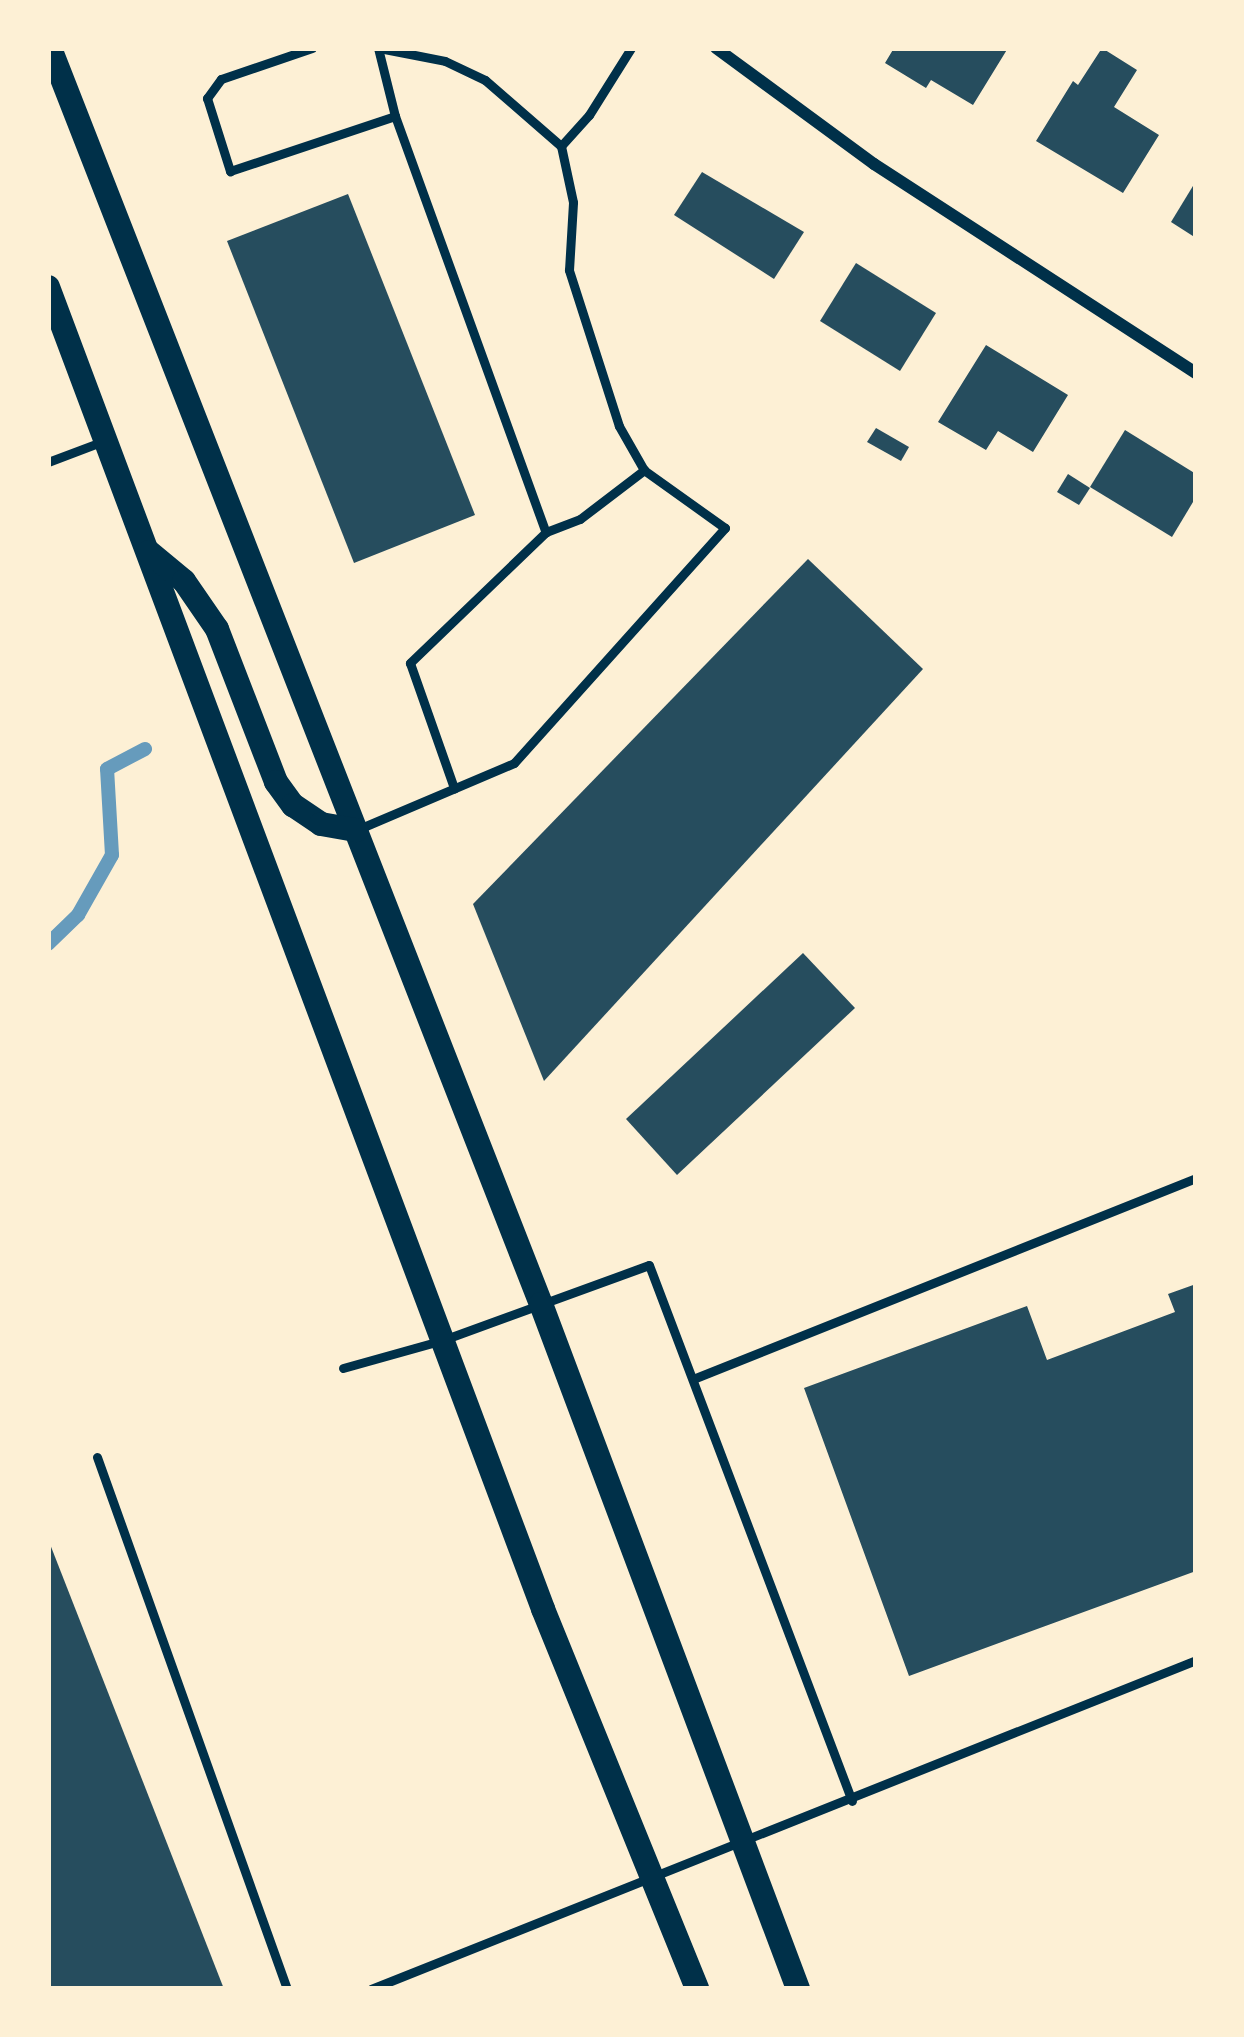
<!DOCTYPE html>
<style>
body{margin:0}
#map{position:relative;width:1244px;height:2037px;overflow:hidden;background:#fdf0d5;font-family:Barlow,sans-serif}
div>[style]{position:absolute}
.stream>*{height:14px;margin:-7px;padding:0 7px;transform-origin:7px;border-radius:7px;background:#669bbc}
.building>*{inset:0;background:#264d5e}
.service>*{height:9px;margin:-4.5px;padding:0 4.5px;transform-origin:4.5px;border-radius:4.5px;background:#003049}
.minor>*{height:12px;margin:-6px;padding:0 6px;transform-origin:6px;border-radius:6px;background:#003049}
.secondary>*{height:24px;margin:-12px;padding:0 12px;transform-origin:12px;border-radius:12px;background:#003049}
span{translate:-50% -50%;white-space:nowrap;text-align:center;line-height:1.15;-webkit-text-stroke:9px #fdf0d5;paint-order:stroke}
.frame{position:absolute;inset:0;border:51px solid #fdf0d5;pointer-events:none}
</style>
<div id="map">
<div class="stream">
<div style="left:48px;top:944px;width:42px;rotate:-44deg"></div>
<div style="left:78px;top:915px;width:69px;rotate:-60.5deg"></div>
<div style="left:112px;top:855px;width:86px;rotate:-93.3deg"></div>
<div style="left:107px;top:769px;width:43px;rotate:-27.8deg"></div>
</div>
<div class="building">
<div style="clip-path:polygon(894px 48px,1008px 48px,973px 105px,931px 80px,926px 88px,885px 63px)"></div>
<div style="clip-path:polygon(1102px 48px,1137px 70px,1114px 107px,1159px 135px,1123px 193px,1036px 141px,1073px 81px,1078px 85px)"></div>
<div style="clip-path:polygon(702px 172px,804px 232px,774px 279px,674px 215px)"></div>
<div style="clip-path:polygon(1196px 181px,1196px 238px,1171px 222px)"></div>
<div style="clip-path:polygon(348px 194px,475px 515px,354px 563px,227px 241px)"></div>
<div style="clip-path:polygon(856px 263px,936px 313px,900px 371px,820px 321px)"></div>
<div style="clip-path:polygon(986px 345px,1068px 395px,1033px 452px,998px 431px,986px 450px,938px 422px)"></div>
<div style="clip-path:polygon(876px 428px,909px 447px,901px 461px,867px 442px)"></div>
<div style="clip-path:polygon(1125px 430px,1196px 474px,1196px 497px,1172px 537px,1090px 487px)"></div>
<div style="clip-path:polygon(1068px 474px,1090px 488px,1079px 505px,1057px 492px)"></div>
<div style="clip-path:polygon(808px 559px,923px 669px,544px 1081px,473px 904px)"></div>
<div style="clip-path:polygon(803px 953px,855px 1008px,677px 1175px,626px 1119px)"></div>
<div style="clip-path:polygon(1196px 1284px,1196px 1571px,909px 1676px,804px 1388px,1027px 1306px,1047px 1360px,1175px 1312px,1168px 1294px)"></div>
<div style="clip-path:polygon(48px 1540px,48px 1539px,224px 1989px,48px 1989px)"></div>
</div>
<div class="service">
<div style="left:312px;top:48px;width:96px;rotate:161.2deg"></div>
<div style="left:221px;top:79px;width:24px;rotate:126deg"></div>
<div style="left:207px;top:98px;width:77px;rotate:72.5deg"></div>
<div style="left:230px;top:171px;width:174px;rotate:-18.4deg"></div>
<div style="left:378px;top:48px;width:70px;rotate:76deg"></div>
<div style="left:395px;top:116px;width:443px;rotate:70.1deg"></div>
<div style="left:546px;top:532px;width:189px;rotate:136.1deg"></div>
<div style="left:410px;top:663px;width:133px;rotate:70.6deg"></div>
<div style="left:379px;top:48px;width:67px;rotate:11.1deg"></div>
<div style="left:445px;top:61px;width:44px;rotate:25.4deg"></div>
<div style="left:485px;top:80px;width:101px;rotate:41deg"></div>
<div style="left:48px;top:462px;width:57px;rotate:-20.7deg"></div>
<div style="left:546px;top:532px;width:36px;rotate:-21deg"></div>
<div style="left:580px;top:519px;width:81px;rotate:-37.4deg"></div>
<div style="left:361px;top:828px;width:166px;rotate:-23deg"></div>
<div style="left:514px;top:763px;width:316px;rotate:-48.1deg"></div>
<div style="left:725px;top:528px;width:100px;rotate:-144.4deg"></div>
<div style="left:644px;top:470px;width:51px;rotate:-119.6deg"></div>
<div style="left:619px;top:426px;width:164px;rotate:-107.8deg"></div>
<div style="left:569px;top:270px;width:68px;rotate:-86.6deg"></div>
<div style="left:573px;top:202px;width:57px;rotate:-102.1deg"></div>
<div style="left:561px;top:146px;width:42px;rotate:-47.9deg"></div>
<div style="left:589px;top:115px;width:79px;rotate:-57.9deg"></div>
<div style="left:343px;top:1368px;width:104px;rotate:-15.6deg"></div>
<div style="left:443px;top:1340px;width:219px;rotate:-20deg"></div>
<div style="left:649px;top:1265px;width:573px;rotate:69.26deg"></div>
<div style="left:693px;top:1379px;width:542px;rotate:-21.78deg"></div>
<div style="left:97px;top:1457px;width:565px;rotate:70.35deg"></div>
<div style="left:371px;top:1989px;width:888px;rotate:-21.74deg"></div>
</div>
<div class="minor">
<div style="left:716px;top:48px;width:196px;rotate:36.3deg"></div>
<div style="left:874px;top:164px;width:384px;rotate:33deg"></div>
</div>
<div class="secondary">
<div style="left:50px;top:48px;width:1349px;rotate:68.65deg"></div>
<div style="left:541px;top:1304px;width:732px;rotate:69.43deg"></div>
<div style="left:48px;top:287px;width:1412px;rotate:69.47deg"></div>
<div style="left:543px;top:1609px;width:410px;rotate:67.9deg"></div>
<div style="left:149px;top:552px;width:45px;rotate:39.6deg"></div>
<div style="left:184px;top:581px;width:58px;rotate:55.5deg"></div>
<div style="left:217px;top:629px;width:164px;rotate:68.9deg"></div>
<div style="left:276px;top:782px;width:29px;rotate:54deg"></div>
<div style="left:293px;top:805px;width:34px;rotate:34deg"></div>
<div style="left:321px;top:824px;width:36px;rotate:10deg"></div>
</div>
<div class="frame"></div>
</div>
